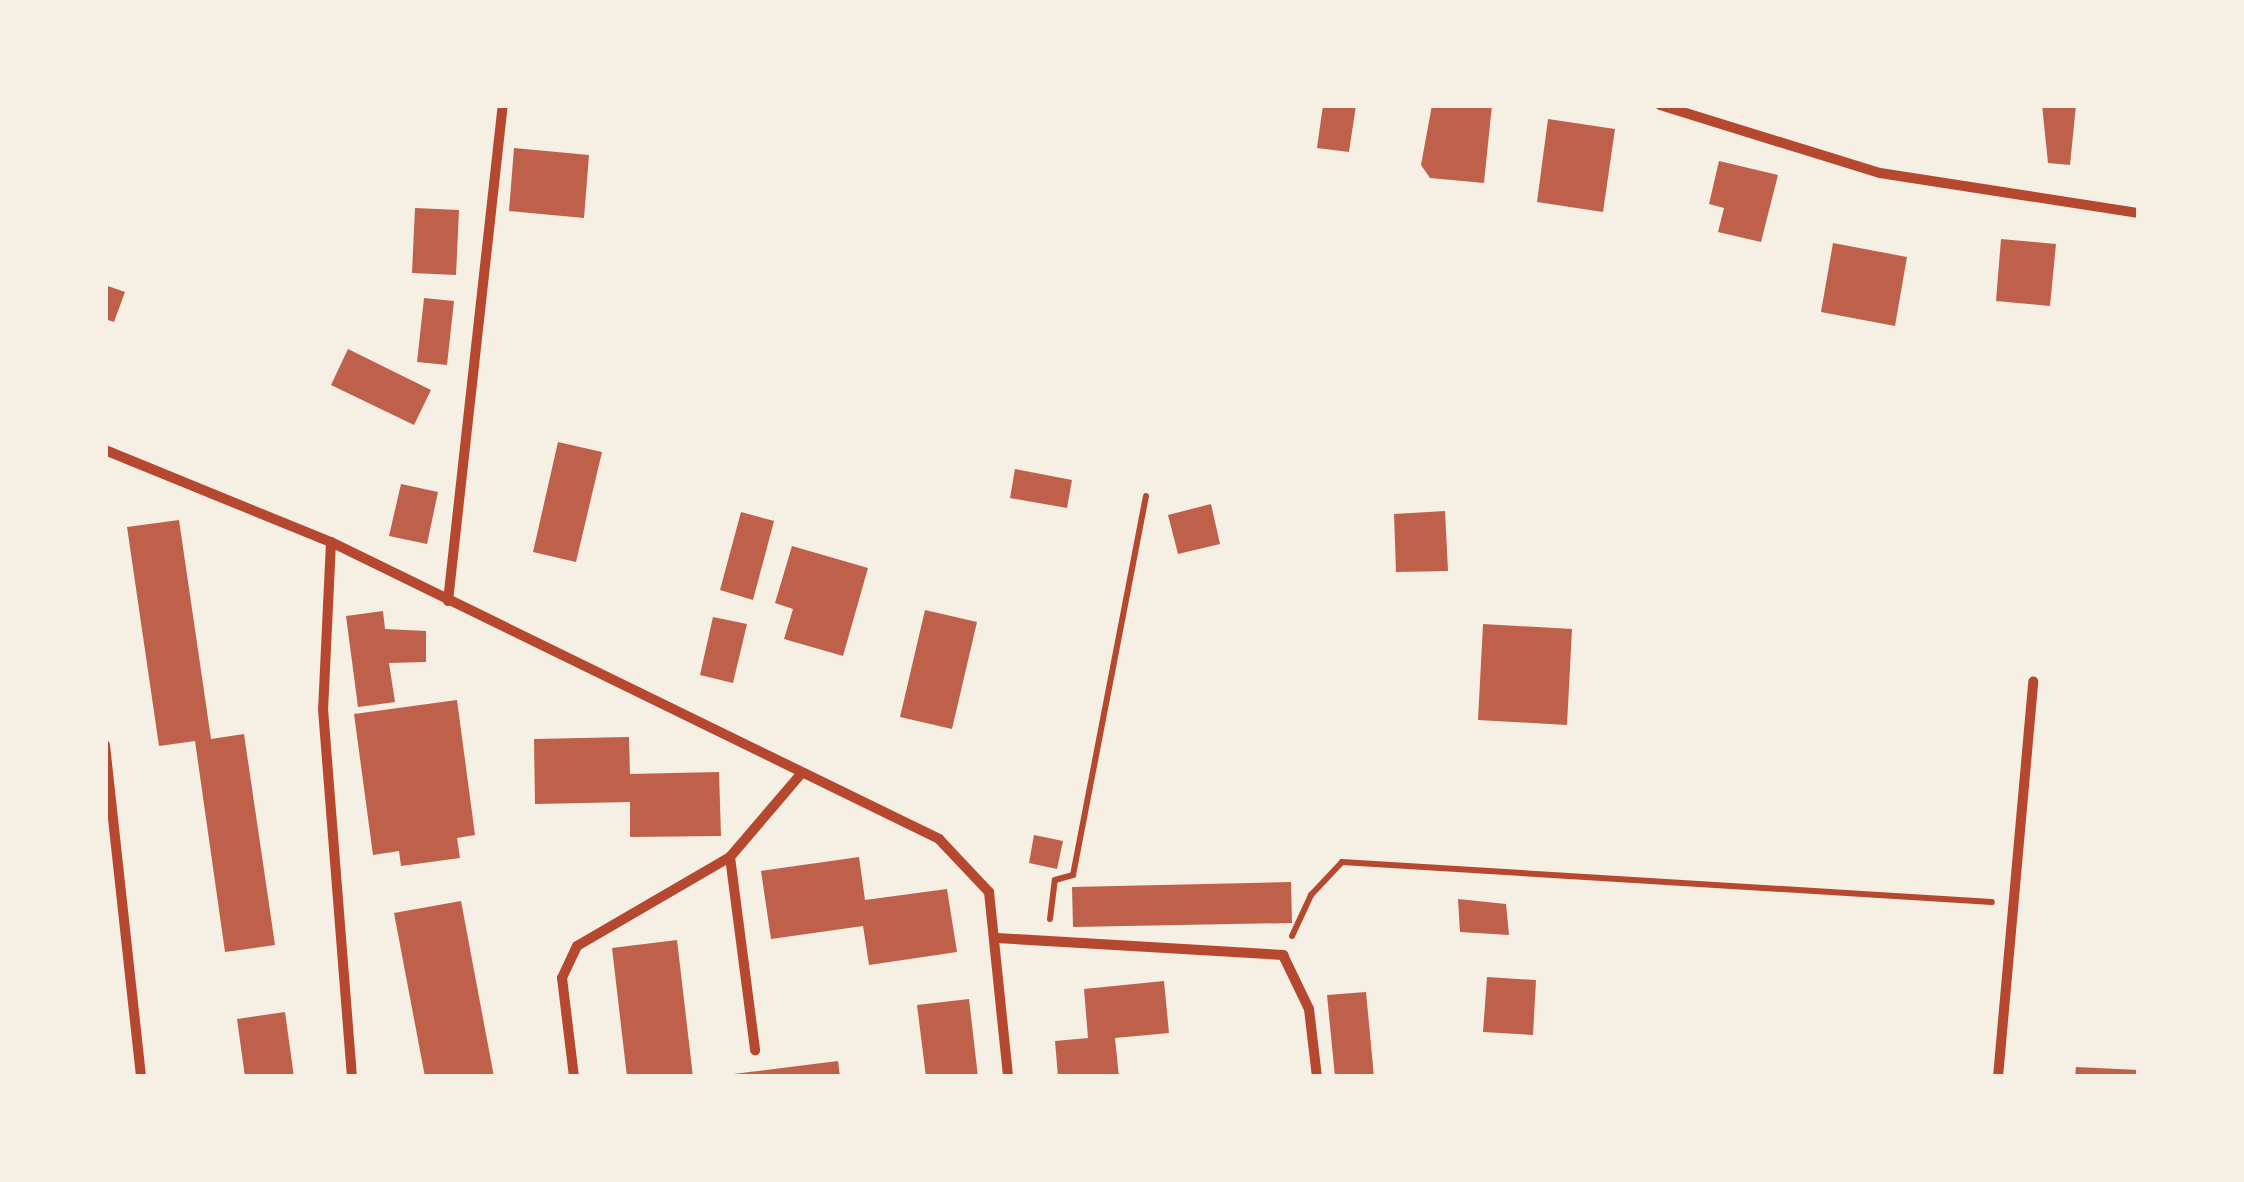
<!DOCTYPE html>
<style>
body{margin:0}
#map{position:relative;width:2244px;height:1182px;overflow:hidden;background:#f6efe4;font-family:Figtree,sans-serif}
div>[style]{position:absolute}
.building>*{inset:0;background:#bf614a}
.path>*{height:6px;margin:-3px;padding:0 3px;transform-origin:3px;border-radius:3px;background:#b5482f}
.minor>*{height:10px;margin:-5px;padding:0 5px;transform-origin:5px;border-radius:5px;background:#b5482f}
span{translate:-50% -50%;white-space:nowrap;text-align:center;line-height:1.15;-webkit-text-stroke:10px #f6efe4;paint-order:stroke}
.frame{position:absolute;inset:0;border:108px solid #f6efe4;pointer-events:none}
</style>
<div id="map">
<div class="building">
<div style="clip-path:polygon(1323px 105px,1356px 105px,1349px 152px,1317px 148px)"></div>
<div style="clip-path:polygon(1432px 105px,1492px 105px,1484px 183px,1430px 178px,1421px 165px)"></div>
<div style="clip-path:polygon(2042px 105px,2076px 105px,2070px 165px,2048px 163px)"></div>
<div style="clip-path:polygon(1548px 119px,1615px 129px,1603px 212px,1537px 202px)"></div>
<div style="clip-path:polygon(514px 148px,589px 155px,584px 218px,509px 211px)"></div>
<div style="clip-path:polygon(1719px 161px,1778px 175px,1761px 242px,1718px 232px,1724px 208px,1709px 204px)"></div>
<div style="clip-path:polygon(415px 208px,459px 210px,456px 275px,412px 273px)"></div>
<div style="clip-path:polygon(2001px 239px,2056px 244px,2050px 306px,1996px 301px)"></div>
<div style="clip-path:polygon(1833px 243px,1907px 257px,1895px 326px,1821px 312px)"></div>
<div style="clip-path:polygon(105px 285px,125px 292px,114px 322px,105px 319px)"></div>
<div style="clip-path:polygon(424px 298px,454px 301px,447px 365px,417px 362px)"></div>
<div style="clip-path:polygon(348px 349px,431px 390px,414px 425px,331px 385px)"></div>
<div style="clip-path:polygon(558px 442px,602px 452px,576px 562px,533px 552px)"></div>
<div style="clip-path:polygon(1015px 469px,1072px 480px,1067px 508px,1010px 498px)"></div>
<div style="clip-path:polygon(401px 484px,438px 492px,427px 544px,389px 536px)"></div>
<div style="clip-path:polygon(1211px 504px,1220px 544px,1178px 554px,1168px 515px)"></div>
<div style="clip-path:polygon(1445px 511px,1448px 571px,1396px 572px,1394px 514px)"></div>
<div style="clip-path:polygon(741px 512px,774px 521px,753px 600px,720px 590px)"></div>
<div style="clip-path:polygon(179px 520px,211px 739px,244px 734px,275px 945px,225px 952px,195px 741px,159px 746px,127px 527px)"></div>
<div style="clip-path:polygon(792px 546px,868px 568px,843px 656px,784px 639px,793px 609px,775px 603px)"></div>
<div style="clip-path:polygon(925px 610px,977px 622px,952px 729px,900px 717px)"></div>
<div style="clip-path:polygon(383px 611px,385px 629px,426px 631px,426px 662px,389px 663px,395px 702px,358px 707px,346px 616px)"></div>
<div style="clip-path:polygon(713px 617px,747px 624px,733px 683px,700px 675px)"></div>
<div style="clip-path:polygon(1483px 624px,1572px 629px,1567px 725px,1478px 720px)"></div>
<div style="clip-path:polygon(457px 700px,475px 835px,457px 838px,460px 858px,401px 866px,399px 851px,373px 855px,354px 714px)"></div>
<div style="clip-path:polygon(629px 737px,630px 774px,719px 772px,721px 836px,630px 837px,630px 802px,535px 804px,534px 739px)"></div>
<div style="clip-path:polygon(1034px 835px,1063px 841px,1057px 869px,1029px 863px)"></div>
<div style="clip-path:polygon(859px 857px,865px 900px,947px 889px,957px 952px,869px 965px,863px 926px,771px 939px,761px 871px)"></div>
<div style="clip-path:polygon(1291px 882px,1292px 923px,1073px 927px,1072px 887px)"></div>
<div style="clip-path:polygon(1458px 899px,1506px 904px,1509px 935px,1460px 932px)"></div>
<div style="clip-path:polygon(461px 901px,494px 1077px,425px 1077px,394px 913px)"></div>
<div style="clip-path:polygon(677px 940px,693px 1077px,627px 1077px,612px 948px)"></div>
<div style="clip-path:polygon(1487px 977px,1536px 980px,1533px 1035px,1483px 1032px)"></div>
<div style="clip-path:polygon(1164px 981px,1169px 1033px,1115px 1038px,1119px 1077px,1058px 1077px,1055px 1041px,1088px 1038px,1084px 989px)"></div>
<div style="clip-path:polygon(1366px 992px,1374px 1077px,1335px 1077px,1327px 995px)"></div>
<div style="clip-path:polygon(969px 999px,978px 1077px,926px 1077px,917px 1005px)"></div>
<div style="clip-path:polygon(285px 1012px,294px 1077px,245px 1077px,237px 1019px)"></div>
<div style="clip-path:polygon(838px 1061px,840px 1077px,725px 1077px,725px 1075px)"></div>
<div style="clip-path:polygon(2076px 1067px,2139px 1070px,2139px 1077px,2075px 1077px)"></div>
</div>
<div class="path">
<div style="left:1050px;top:919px;width:39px;rotate:-83deg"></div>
<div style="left:1055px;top:880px;width:19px;rotate:-16deg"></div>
<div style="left:1073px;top:875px;width:386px;rotate:-79.1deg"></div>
<div style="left:1292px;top:936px;width:45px;rotate:-65.1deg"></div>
<div style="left:1311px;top:895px;width:45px;rotate:-46.8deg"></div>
<div style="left:1342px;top:862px;width:651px;rotate:3.52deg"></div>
</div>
<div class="minor">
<div style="left:1660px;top:105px;width:230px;rotate:17.2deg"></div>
<div style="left:1880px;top:173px;width:262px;rotate:8.8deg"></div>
<div style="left:105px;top:450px;width:244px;rotate:22.2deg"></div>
<div style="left:331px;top:542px;width:677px;rotate:26.03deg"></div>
<div style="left:939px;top:839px;width:73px;rotate:46.7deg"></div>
<div style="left:989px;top:892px;width:186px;rotate:84.1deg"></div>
<div style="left:331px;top:542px;width:167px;rotate:92.7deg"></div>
<div style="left:323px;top:709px;width:369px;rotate:85.5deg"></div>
<div style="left:448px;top:601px;width:499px;rotate:-83.7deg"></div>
<div style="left:105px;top:745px;width:334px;rotate:83.8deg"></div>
<div style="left:730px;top:857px;width:195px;rotate:82.6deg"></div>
<div style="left:997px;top:938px;width:287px;rotate:3.4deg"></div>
<div style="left:1283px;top:955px;width:60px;rotate:64.3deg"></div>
<div style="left:1309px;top:1009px;width:68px;rotate:83.3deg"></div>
<div style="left:574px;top:1077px;width:100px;rotate:-96.9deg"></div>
<div style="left:562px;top:978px;width:35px;rotate:-65deg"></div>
<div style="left:577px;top:946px;width:177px;rotate:-30.2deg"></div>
<div style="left:730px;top:857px;width:108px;rotate:-49.5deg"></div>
<div style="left:1998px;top:1077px;width:397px;rotate:-84.9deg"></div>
</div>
<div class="frame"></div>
</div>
